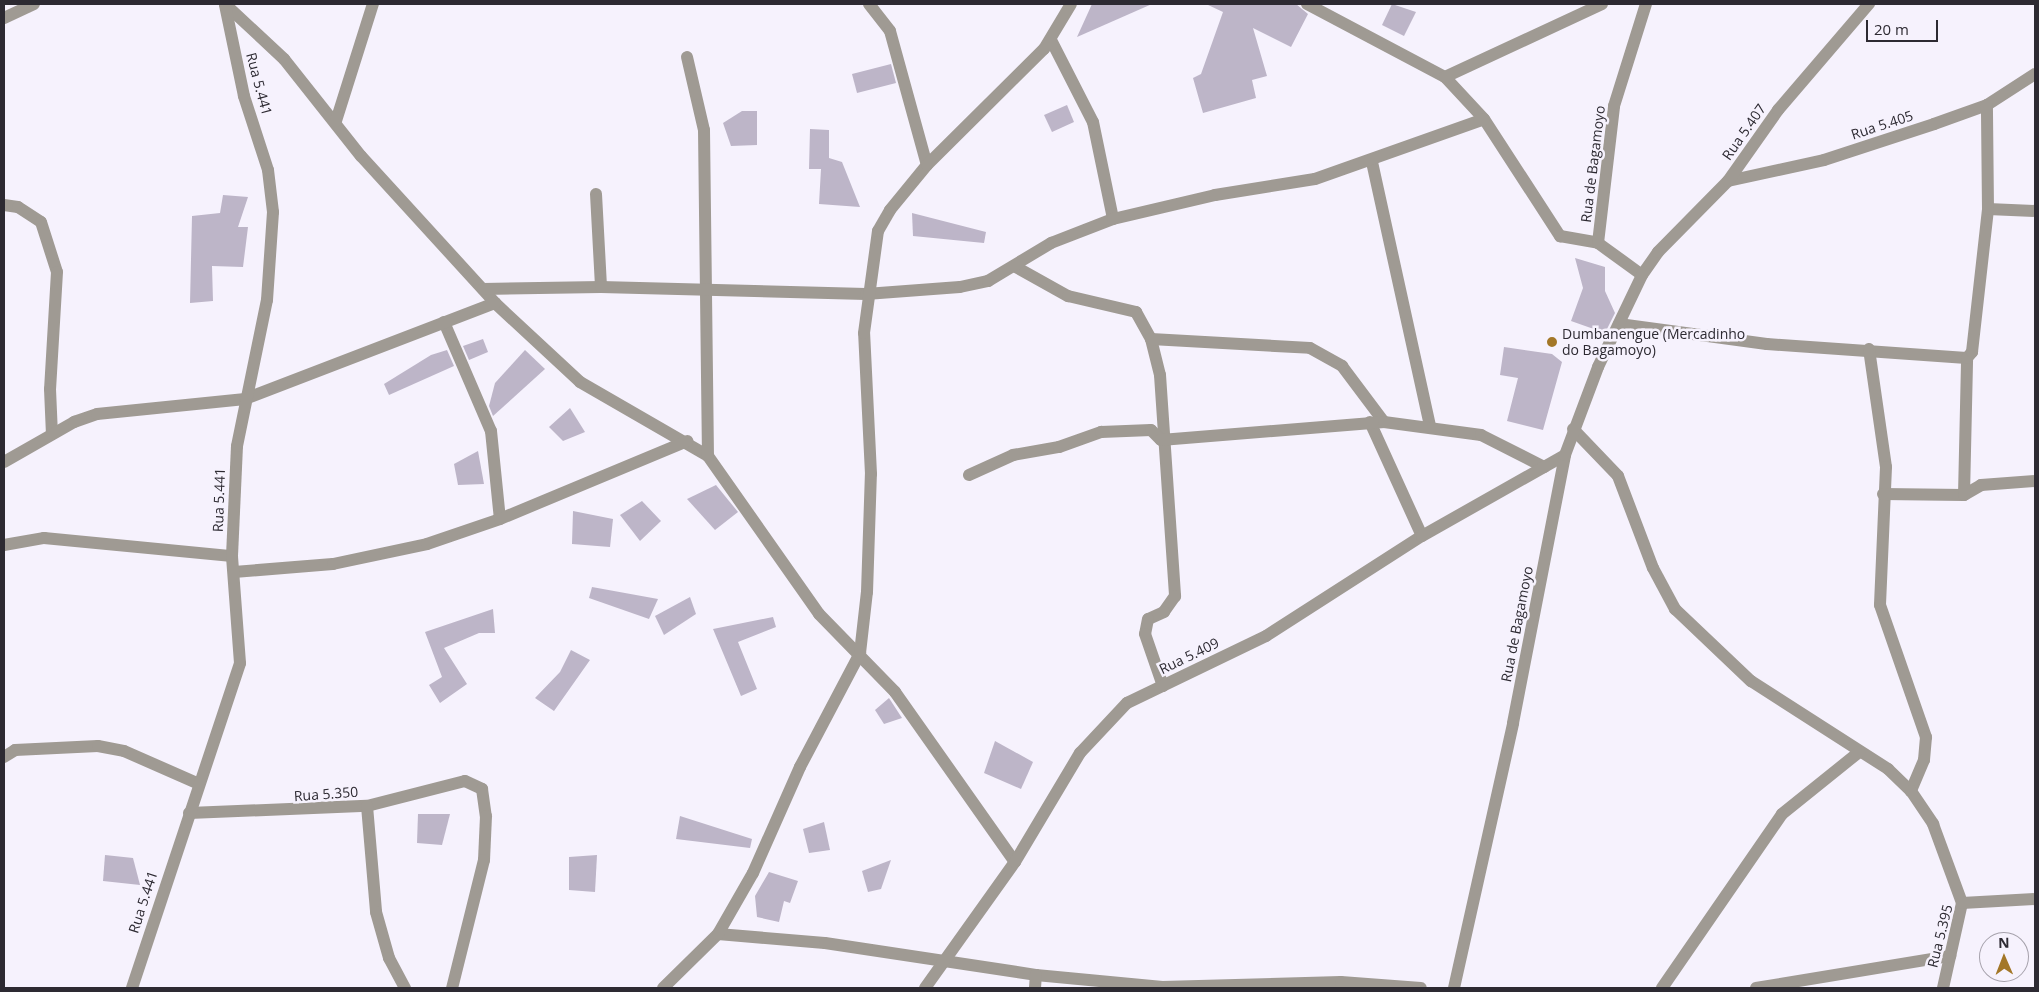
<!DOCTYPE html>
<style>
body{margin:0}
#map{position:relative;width:2039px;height:992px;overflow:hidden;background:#f6f2fd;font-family:"Open Sans",sans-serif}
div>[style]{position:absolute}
.building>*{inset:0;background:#bdb5c8}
.minor>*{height:12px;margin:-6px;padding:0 6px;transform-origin:6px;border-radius:6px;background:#9f9a93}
.dots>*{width:14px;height:14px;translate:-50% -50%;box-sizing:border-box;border:2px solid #f6f2fd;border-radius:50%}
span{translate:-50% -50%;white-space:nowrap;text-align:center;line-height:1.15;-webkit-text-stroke:5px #f6f2fd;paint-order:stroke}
.street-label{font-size:14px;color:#2d2a32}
.poi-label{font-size:14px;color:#2d2a32}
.left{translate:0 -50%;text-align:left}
.frame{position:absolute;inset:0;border:5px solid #2d2a32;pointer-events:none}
.north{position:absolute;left:1979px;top:932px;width:50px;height:50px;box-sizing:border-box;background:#f6f2fd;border:1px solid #a6a2ac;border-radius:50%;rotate:359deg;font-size:14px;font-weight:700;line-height:20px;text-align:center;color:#2d2a32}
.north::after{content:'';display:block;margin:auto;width:18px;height:22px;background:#a37728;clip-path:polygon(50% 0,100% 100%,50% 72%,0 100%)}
.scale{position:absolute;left:1866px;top:20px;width:72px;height:22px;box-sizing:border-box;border:2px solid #2d2a32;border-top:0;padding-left:6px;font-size:15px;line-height:18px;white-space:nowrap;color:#2d2a32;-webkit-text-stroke:4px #f6f2fd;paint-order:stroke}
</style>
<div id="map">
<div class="building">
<div style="clip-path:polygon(1092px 4px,1152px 4px,1077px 37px)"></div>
<div style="clip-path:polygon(1206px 4px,1296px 4px,1308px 14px,1291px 47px,1253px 28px,1267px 76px,1252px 80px,1256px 98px,1203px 113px,1193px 78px,1201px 74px,1223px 12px)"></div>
<div style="clip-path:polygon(1392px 4px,1416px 12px,1404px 36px,1382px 25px)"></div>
<div style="clip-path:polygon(891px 64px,896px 83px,857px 93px,852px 74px)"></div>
<div style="clip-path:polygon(1067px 105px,1074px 122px,1052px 132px,1044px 115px)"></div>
<div style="clip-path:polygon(742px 111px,757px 111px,757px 145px,731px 146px,723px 123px)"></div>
<div style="clip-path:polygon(810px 129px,829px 130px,829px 158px,842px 162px,860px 207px,819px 204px,821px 169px,809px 169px)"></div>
<div style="clip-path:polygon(223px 195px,248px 197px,238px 227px,248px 227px,243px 267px,212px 266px,213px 301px,190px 303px,192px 216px,220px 213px)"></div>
<div style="clip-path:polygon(912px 213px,986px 232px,984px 243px,913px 236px)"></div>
<div style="clip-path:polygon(1575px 258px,1605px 267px,1605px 291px,1615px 313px,1605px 333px,1571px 321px,1583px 288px)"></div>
<div style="clip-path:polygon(483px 339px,488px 352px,469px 360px,463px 346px)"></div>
<div style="clip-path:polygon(1504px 347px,1552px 354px,1562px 362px,1543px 430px,1507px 421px,1518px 378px,1500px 375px)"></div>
<div style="clip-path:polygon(447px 350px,454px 366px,389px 395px,384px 384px,431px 355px)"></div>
<div style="clip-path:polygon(525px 350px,545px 369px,493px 416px,489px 406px,495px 383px)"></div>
<div style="clip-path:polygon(570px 408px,585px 432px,563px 441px,549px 427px)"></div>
<div style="clip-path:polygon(478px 451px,484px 484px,458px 485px,454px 464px)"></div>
<div style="clip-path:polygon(716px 485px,738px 512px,715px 530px,687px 499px)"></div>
<div style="clip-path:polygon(642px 501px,661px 521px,640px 541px,620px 515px)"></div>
<div style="clip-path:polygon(573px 511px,613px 519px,610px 547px,572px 544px)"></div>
<div style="clip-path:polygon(592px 587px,658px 599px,649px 619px,589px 598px)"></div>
<div style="clip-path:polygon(690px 597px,696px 614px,664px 635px,655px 616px)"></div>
<div style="clip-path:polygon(493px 609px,495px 633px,479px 633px,444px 648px,467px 684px,440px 703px,429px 685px,442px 677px,425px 632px)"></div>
<div style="clip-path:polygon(773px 617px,776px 627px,738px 642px,757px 689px,741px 696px,713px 629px)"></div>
<div style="clip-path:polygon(571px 650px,590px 660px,554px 711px,535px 698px,560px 672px)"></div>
<div style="clip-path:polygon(889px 698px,902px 718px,884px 724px,875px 710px)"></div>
<div style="clip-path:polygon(995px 741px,1033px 762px,1021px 789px,984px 773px)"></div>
<div style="clip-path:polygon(418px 814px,450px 814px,442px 845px,417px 843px)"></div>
<div style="clip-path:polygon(680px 816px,752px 839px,750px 848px,676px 839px)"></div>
<div style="clip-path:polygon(824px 822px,830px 850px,809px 853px,803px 829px)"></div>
<div style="clip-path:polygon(105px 855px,133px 858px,140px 885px,103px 881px)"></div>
<div style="clip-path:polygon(597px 855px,595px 892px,569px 890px,569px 857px)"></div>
<div style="clip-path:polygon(891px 860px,881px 889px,868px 892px,862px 871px)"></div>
<div style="clip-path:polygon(769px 872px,798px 881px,790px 903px,784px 901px,779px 922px,757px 917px,755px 896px)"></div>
</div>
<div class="minor">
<div style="left:225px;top:4px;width:81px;rotate:43deg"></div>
<div style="left:284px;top:59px;width:124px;rotate:51.6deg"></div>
<div style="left:361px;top:156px;width:199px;rotate:47.6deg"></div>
<div style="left:495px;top:303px;width:116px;rotate:42.9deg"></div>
<div style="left:580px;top:382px;width:148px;rotate:30deg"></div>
<div style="left:708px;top:456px;width:193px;rotate:54.9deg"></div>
<div style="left:819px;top:614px;width:109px;rotate:45.7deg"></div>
<div style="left:895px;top:692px;width:208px;rotate:54.8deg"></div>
<div style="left:869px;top:4px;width:34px;rotate:52deg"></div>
<div style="left:890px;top:31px;width:139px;rotate:74.6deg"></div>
<div style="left:1307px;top:4px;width:156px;rotate:27.9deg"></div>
<div style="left:1445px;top:77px;width:57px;rotate:47.1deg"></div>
<div style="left:1484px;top:119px;width:140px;rotate:57deg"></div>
<div style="left:1560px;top:236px;width:39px;rotate:10deg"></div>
<div style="left:1598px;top:243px;width:54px;rotate:36deg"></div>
<div style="left:4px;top:18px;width:33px;rotate:-25deg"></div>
<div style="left:1051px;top:40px;width:92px;rotate:62.9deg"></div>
<div style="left:1093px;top:122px;width:99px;rotate:78.3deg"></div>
<div style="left:687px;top:57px;width:75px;rotate:76.9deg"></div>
<div style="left:704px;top:130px;width:326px;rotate:89.3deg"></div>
<div style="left:1445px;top:77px;width:173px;rotate:-24.9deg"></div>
<div style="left:336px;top:121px;width:123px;rotate:-72.5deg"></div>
<div style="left:1372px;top:162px;width:270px;rotate:77.6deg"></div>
<div style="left:1728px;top:181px;width:98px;rotate:-12.3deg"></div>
<div style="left:1824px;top:160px;width:116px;rotate:-18.1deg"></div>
<div style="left:1934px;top:124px;width:56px;rotate:-19.7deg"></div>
<div style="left:1987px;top:105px;width:57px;rotate:-32.9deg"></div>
<div style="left:596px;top:194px;width:93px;rotate:86.9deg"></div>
<div style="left:4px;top:205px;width:14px;rotate:8deg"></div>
<div style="left:18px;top:207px;width:27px;rotate:33deg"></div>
<div style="left:41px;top:222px;width:52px;rotate:72.3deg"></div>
<div style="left:57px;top:272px;width:117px;rotate:93.4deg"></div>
<div style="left:50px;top:389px;width:45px;rotate:87.5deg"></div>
<div style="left:1988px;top:209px;width:47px;rotate:2.4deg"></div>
<div style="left:1598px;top:243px;width:138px;rotate:-83.3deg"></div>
<div style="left:1614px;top:106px;width:107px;rotate:-72.6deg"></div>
<div style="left:1014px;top:266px;width:62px;rotate:29.1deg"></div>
<div style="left:1068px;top:296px;width:70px;rotate:13.2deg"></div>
<div style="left:1136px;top:312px;width:31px;rotate:61deg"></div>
<div style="left:1151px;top:339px;width:37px;rotate:76deg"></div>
<div style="left:1160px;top:375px;width:222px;rotate:86.1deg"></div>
<div style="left:1175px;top:596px;width:19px;rotate:125deg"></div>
<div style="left:1164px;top:612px;width:17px;rotate:156deg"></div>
<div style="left:1148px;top:619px;width:15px;rotate:101deg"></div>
<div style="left:1145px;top:634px;width:55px;rotate:70.9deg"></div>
<div style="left:483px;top:289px;width:118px;rotate:-1deg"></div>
<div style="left:601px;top:287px;width:265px;rotate:1.5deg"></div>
<div style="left:866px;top:294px;width:94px;rotate:-4.3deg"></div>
<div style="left:960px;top:287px;width:29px;rotate:-12deg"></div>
<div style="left:988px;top:281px;width:74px;rotate:-31.1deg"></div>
<div style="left:1051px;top:243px;width:66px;rotate:-21.2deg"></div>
<div style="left:1113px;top:219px;width:105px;rotate:-13.2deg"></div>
<div style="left:1215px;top:195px;width:101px;rotate:-9.1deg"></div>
<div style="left:1315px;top:179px;width:179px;rotate:-19.5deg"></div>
<div style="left:444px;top:322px;width:119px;rotate:66.7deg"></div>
<div style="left:491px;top:431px;width:88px;rotate:84.2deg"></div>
<div style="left:1619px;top:324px;width:149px;rotate:7.7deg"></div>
<div style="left:1767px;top:344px;width:200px;rotate:4deg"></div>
<div style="left:1151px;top:339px;width:159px;rotate:3.2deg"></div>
<div style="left:1310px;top:348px;width:37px;rotate:29deg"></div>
<div style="left:1342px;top:366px;width:70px;rotate:53.1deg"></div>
<div style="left:1869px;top:349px;width:119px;rotate:81.8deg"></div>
<div style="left:1886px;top:467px;width:138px;rotate:92.5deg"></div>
<div style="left:1880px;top:605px;width:140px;rotate:70.8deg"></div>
<div style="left:1926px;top:737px;width:23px;rotate:95deg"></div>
<div style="left:1924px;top:760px;width:34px;rotate:113deg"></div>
<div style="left:1370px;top:422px;width:125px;rotate:65.5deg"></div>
<div style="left:1573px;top:429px;width:65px;rotate:46.2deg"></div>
<div style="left:1618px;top:476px;width:98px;rotate:69.2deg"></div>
<div style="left:1653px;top:568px;width:47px;rotate:61.8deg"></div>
<div style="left:1675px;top:609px;width:105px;rotate:43.5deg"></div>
<div style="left:1751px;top:681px;width:163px;rotate:32.7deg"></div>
<div style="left:1888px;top:769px;width:32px;rotate:44deg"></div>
<div style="left:1911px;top:791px;width:40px;rotate:56deg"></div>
<div style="left:1933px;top:824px;width:84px;rotate:69.8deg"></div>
<div style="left:1962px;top:903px;width:87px;rotate:102.6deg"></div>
<div style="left:4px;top:462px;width:81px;rotate:-29.7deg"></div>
<div style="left:74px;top:422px;width:24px;rotate:-19deg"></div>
<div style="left:97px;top:414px;width:149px;rotate:-5.8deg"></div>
<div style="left:245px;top:399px;width:268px;rotate:-21deg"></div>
<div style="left:969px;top:475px;width:48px;rotate:-24.4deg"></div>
<div style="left:1013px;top:455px;width:47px;rotate:-9.9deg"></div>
<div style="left:1059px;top:447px;width:45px;rotate:-19.7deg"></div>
<div style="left:1101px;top:432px;width:50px;rotate:-2.3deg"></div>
<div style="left:1151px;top:430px;width:14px;rotate:45deg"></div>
<div style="left:1161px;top:440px;width:224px;rotate:-4.6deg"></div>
<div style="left:1384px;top:422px;width:98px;rotate:7.6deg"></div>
<div style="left:1481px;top:435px;width:71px;rotate:26.9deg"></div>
<div style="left:1883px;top:494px;width:81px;rotate:0.7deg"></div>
<div style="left:1964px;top:495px;width:20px;rotate:-30deg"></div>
<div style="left:1981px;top:485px;width:54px;rotate:-4.2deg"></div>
<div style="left:1964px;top:495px;width:137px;rotate:-88.7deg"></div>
<div style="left:1967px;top:358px;width:8px;rotate:-50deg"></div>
<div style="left:1972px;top:352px;width:144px;rotate:-83.6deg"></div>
<div style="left:1988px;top:209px;width:104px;rotate:-90.6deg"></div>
<div style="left:4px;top:545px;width:41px;rotate:-9.9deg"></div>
<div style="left:44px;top:538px;width:189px;rotate:5.5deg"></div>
<div style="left:234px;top:572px;width:99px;rotate:-4.6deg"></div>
<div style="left:333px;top:564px;width:96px;rotate:-12deg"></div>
<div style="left:427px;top:544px;width:77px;rotate:-18.9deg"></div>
<div style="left:500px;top:519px;width:203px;rotate:-22.6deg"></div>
<div style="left:4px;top:757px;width:13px;rotate:-32deg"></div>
<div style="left:15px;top:750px;width:83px;rotate:-2.8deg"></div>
<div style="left:98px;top:746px;width:26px;rotate:11deg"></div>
<div style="left:124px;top:751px;width:82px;rotate:23.7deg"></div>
<div style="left:367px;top:806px;width:101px;rotate:-14.3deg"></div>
<div style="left:465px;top:781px;width:19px;rotate:25deg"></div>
<div style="left:482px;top:789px;width:27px;rotate:82deg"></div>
<div style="left:486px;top:816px;width:44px;rotate:92.6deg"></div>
<div style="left:484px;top:860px;width:132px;rotate:104deg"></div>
<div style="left:189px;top:813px;width:178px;rotate:-2.3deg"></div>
<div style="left:367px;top:806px;width:106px;rotate:85.1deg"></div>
<div style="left:376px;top:912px;width:48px;rotate:74.2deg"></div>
<div style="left:389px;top:958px;width:34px;rotate:62deg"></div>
<div style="left:1962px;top:903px;width:73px;rotate:-3.1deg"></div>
<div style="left:718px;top:934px;width:107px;rotate:4.8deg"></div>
<div style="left:825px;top:943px;width:213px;rotate:8.6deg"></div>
<div style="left:1036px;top:975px;width:127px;rotate:5.4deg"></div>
<div style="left:1162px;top:987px;width:179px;rotate:-1.6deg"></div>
<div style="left:1341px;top:982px;width:80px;rotate:4.3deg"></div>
<div style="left:132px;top:988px;width:342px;rotate:-71.6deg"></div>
<div style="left:240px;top:663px;width:107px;rotate:-94.3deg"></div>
<div style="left:232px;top:556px;width:110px;rotate:-87.4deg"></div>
<div style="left:237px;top:446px;width:149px;rotate:-78.4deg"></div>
<div style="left:267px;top:300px;width:88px;rotate:-86.1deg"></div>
<div style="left:273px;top:212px;width:42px;rotate:-96.8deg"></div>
<div style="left:268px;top:170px;width:78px;rotate:-108deg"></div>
<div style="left:244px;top:96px;width:93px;rotate:-101.8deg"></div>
<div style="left:663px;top:988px;width:77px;rotate:-44.5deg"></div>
<div style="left:718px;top:934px;width:70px;rotate:-60.2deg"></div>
<div style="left:753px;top:873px;width:116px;rotate:-66.1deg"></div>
<div style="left:800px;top:767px;width:129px;rotate:-62.2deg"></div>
<div style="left:860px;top:653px;width:61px;rotate:-83.5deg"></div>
<div style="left:867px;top:592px;width:118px;rotate:-88.1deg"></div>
<div style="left:871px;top:474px;width:141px;rotate:-92.8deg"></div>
<div style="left:864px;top:333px;width:103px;rotate:-82.2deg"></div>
<div style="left:878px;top:231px;width:24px;rotate:-60deg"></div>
<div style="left:890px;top:210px;width:58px;rotate:-50.6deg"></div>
<div style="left:927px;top:165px;width:165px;rotate:-44.8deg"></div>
<div style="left:1044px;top:49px;width:52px;rotate:-59deg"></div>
<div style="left:925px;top:988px;width:155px;rotate:-54.5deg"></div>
<div style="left:1015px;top:862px;width:127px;rotate:-59.2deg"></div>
<div style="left:1080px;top:753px;width:69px;rotate:-46.8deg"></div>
<div style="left:1127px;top:703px;width:154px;rotate:-25.7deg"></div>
<div style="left:1266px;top:636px;width:185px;rotate:-32.7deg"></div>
<div style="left:1422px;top:536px;width:164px;rotate:-29.5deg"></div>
<div style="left:1035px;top:988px;width:13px;rotate:-86deg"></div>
<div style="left:1454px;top:988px;width:271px;rotate:-77.4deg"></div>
<div style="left:1513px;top:723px;width:273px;rotate:-79deg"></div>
<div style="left:1565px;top:455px;width:94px;rotate:-69.4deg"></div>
<div style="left:1598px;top:367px;width:102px;rotate:-64.4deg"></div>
<div style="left:1642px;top:275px;width:28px;rotate:-55deg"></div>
<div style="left:1658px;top:252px;width:100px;rotate:-45.4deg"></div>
<div style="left:1728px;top:181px;width:87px;rotate:-54.8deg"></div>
<div style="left:1778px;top:110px;width:140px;rotate:-49.4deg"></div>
<div style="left:1662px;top:988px;width:211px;rotate:-55.4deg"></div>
<div style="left:1782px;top:814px;width:99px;rotate:-38.8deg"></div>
<div style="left:1756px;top:988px;width:197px;rotate:-9.4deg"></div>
</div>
<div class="dots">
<div style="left:1552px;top:342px;background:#a37728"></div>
</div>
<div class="street-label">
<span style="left:259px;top:84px;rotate:75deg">Rua 5.441</span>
<span style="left:1882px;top:125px;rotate:-18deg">Rua 5.405</span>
<span style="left:1744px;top:132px;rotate:-55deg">Rua 5.407</span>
<span style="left:1593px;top:164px;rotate:-83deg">Rua de Bagamoyo</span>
<span style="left:219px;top:500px;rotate:-88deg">Rua 5.441</span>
<span style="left:1517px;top:624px;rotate:-79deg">Rua de Bagamoyo</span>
<span style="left:1189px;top:656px;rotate:-26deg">Rua 5.409</span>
<span style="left:326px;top:794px;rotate:-4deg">Rua 5.350</span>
<span style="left:143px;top:902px;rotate:-72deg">Rua 5.441</span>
<span style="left:1940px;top:936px;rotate:-76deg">Rua 5.395</span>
</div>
<div class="poi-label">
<span class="left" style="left:1562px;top:342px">Dumbanengue (Mercadinho<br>do Bagamoyo)</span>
</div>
<div class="frame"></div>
<div class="north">N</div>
<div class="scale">20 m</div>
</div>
